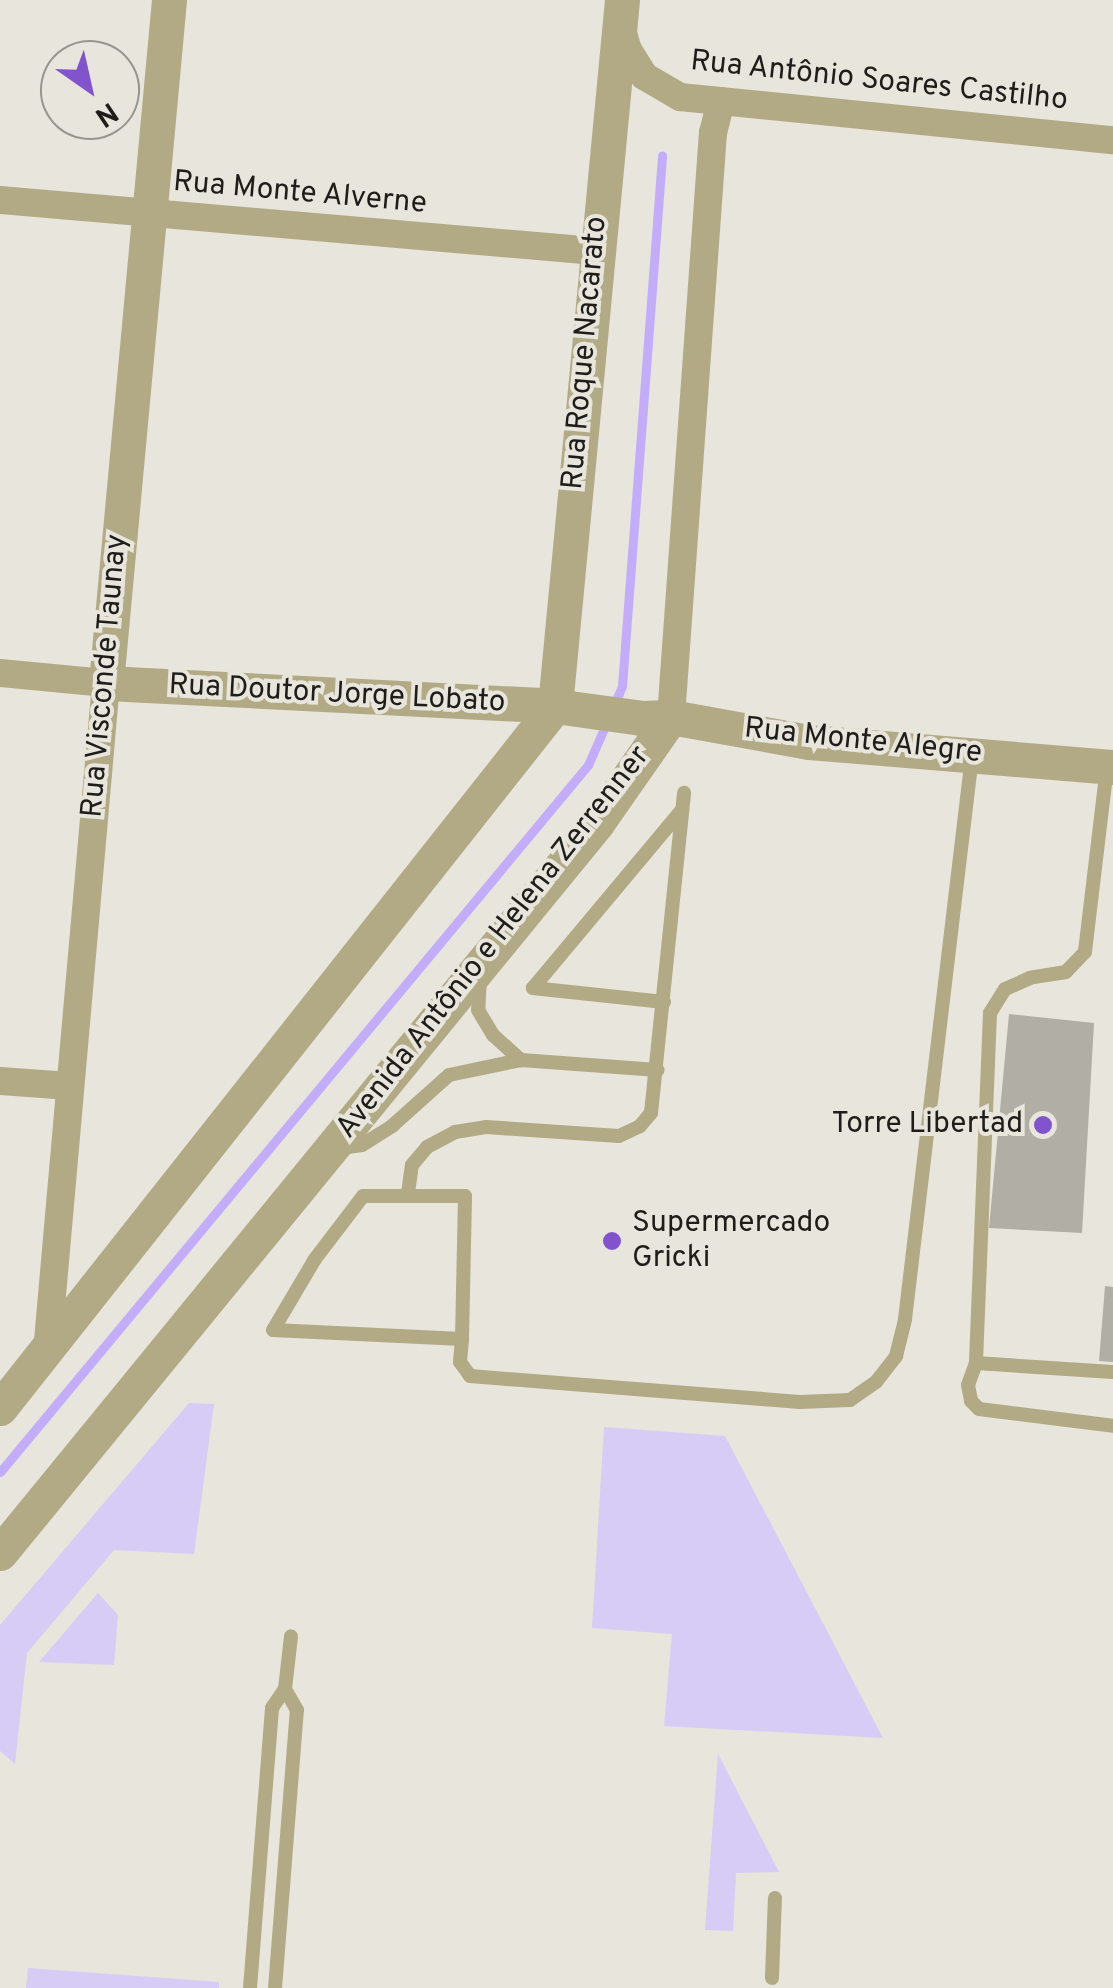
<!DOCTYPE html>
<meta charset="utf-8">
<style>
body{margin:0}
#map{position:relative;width:1113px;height:1988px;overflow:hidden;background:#e7e5dc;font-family:Overpass,sans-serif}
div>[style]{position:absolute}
.green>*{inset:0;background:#d7ccf5}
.stream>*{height:9px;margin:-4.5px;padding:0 4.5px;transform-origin:4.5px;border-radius:4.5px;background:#c3acfa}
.building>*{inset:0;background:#b0aea5}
.service>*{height:14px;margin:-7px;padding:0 7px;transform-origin:7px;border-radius:7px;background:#b2a985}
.minor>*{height:28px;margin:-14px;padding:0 14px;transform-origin:14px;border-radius:14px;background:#b2a985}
.tertiary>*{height:35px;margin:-17.5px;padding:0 17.5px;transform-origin:17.5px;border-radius:17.5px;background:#b2a985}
.dots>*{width:28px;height:28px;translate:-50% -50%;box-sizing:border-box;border:5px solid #e7e5dc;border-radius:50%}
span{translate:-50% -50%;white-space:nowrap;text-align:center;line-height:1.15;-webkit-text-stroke:8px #e7e5dc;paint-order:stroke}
.street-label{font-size:30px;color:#1e1d1a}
.poi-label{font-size:30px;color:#1e1d1a}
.right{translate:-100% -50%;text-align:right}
.left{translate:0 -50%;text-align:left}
.north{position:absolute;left:40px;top:40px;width:100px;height:100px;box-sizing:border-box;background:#e7e5dc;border:2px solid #97958e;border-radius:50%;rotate:146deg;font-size:28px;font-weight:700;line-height:40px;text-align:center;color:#1e1d1a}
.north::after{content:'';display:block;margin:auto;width:35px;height:45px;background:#8154ce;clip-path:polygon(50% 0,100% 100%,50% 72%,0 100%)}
</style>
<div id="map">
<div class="green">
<div style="clip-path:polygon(189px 1403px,214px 1404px,194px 1554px,114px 1550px,27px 1653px,15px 1764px,0 1751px,0 1625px)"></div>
<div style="clip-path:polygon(604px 1427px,725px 1436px,883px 1738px,664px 1726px,672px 1634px,592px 1628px)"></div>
<div style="clip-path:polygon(98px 1593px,118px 1615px,114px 1665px,39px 1662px)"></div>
<div style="clip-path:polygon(718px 1754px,779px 1872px,736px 1873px,733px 1931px,705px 1930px)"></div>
<div style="clip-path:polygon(28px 1968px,219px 1982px,219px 1988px,26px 1988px)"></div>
</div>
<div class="stream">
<div style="left:614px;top:705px;width:21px;rotate:-67deg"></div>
<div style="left:622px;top:686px;width:532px;rotate:-85.68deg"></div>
<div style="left:0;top:1472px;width:920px;rotate:-50.25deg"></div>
<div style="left:588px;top:765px;width:45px;rotate:-66.3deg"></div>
</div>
<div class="building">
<div style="clip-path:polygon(1009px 1014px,1094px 1023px,1082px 1233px,989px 1228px)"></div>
<div style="clip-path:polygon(1105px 1286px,1113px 1287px,1113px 1362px,1099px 1361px)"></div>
</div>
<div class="service">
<div style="left:1107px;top:767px;width:186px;rotate:96.8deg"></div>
<div style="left:1085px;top:952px;width:28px;rotate:134deg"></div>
<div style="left:1066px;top:972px;width:36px;rotate:171deg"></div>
<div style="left:1030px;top:978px;width:27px;rotate:156deg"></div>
<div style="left:1005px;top:989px;width:28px;rotate:122deg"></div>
<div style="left:990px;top:1013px;width:350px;rotate:92.3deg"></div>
<div style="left:976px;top:1363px;width:137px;rotate:3.8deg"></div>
<div style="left:480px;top:977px;width:33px;rotate:93deg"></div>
<div style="left:478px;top:1010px;width:29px;rotate:59deg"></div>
<div style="left:493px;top:1035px;width:38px;rotate:42deg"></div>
<div style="left:664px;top:1002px;width:132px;rotate:-173.9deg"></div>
<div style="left:533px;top:988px;width:231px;rotate:-50.1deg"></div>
<div style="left:341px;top:1148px;width:21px;rotate:-8deg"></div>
<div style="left:362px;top:1145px;width:36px;rotate:-32deg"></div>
<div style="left:392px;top:1126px;width:76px;rotate:-41.8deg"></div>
<div style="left:449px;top:1075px;width:74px;rotate:-11.8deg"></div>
<div style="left:521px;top:1060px;width:137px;rotate:4.2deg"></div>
<div style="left:408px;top:1193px;width:28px;rotate:-82deg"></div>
<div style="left:412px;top:1165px;width:23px;rotate:-50deg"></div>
<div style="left:427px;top:1147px;width:32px;rotate:-28deg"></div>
<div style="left:455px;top:1132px;width:31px;rotate:-9deg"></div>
<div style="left:486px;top:1127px;width:133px;rotate:3.9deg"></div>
<div style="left:619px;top:1136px;width:23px;rotate:-25deg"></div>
<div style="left:640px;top:1126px;width:17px;rotate:-50deg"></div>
<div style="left:651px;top:1113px;width:322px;rotate:-84.1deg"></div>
<div style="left:462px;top:1339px;width:189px;rotate:-177.3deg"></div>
<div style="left:273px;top:1330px;width:82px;rotate:-59.4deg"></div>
<div style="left:315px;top:1259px;width:79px;rotate:-52.7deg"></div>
<div style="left:363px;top:1196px;width:102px"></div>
<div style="left:465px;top:1196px;width:143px;rotate:91.2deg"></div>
<div style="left:462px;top:1339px;width:23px;rotate:95deg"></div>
<div style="left:460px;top:1362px;width:17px;rotate:54deg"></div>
<div style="left:470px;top:1376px;width:331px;rotate:4.5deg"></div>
<div style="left:800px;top:1402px;width:50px;rotate:-2.3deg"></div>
<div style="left:850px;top:1400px;width:32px;rotate:-35deg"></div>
<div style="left:876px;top:1382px;width:33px;rotate:-52deg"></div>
<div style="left:896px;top:1356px;width:38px;rotate:-76deg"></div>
<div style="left:905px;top:1319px;width:567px;rotate:-83.21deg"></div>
<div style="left:976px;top:1363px;width:23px;rotate:110deg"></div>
<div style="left:968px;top:1385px;width:16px;rotate:79deg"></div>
<div style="left:971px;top:1401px;width:11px;rotate:45deg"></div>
<div style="left:979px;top:1409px;width:135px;rotate:7.2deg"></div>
<div style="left:772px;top:1978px;width:80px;rotate:-87.9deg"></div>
<div style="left:250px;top:1988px;width:281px;rotate:-85.5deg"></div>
<div style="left:272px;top:1708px;width:23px;rotate:-56deg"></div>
<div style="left:285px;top:1689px;width:53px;rotate:-83.5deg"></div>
<div style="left:275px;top:1988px;width:279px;rotate:-85.5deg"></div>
<div style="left:297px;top:1710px;width:24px;rotate:-120deg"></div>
</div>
<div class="minor">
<div style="left:621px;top:26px;width:25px;rotate:74deg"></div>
<div style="left:628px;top:50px;width:31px;rotate:58deg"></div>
<div style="left:644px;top:76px;width:42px;rotate:30.3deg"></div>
<div style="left:680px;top:97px;width:435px;rotate:5.7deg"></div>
<div style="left:0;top:200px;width:597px;rotate:4.9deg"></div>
<div style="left:0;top:673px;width:106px;rotate:5.4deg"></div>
<div style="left:106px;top:683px;width:672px;rotate:95.04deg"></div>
<div style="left:671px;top:717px;width:586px;rotate:-85.89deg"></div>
<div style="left:713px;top:133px;width:33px;rotate:-76deg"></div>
<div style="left:0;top:1081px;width:70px;rotate:4.1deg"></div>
</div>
<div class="tertiary">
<div style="left:169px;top:0;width:686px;rotate:95.27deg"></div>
<div style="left:106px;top:683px;width:450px;rotate:2.9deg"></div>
<div style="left:555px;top:706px;width:87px;rotate:7.9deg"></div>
<div style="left:641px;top:718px;width:30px;rotate:-2deg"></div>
<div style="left:671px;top:717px;width:140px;rotate:10.3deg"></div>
<div style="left:809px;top:742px;width:305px;rotate:4.7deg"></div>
<div style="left:555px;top:706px;width:709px;rotate:-84.58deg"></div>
<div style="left:0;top:1408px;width:895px;rotate:-51.67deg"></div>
<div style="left:0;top:1553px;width:943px;rotate:-50.72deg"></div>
<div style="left:597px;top:823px;width:129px;rotate:-55.1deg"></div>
</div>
<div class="dots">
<div style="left:1043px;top:1125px;background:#8154ce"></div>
<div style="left:612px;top:1241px;background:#8154ce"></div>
</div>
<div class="street-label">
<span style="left:879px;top:82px;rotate:6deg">Rua Antônio Soares Castilho</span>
<span style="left:300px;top:194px;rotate:5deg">Rua Monte Alverne</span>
<span style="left:586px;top:353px;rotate:-85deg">Rua Roque Nacarato</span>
<span style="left:106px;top:676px;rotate:-85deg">Rua Visconde Taunay</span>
<span style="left:337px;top:695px;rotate:3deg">Rua Doutor Jorge Lobato</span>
<span style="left:863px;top:742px;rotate:6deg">Rua Monte Alegre</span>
<span style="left:494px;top:943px;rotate:-52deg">Avenida Antônio e Helena Zerrenner</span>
</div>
<div class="poi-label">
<span class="right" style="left:1023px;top:1125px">Torre Libertad</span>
<span class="left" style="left:632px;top:1241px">Supermercado<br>Gricki</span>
</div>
<div class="north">N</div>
</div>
